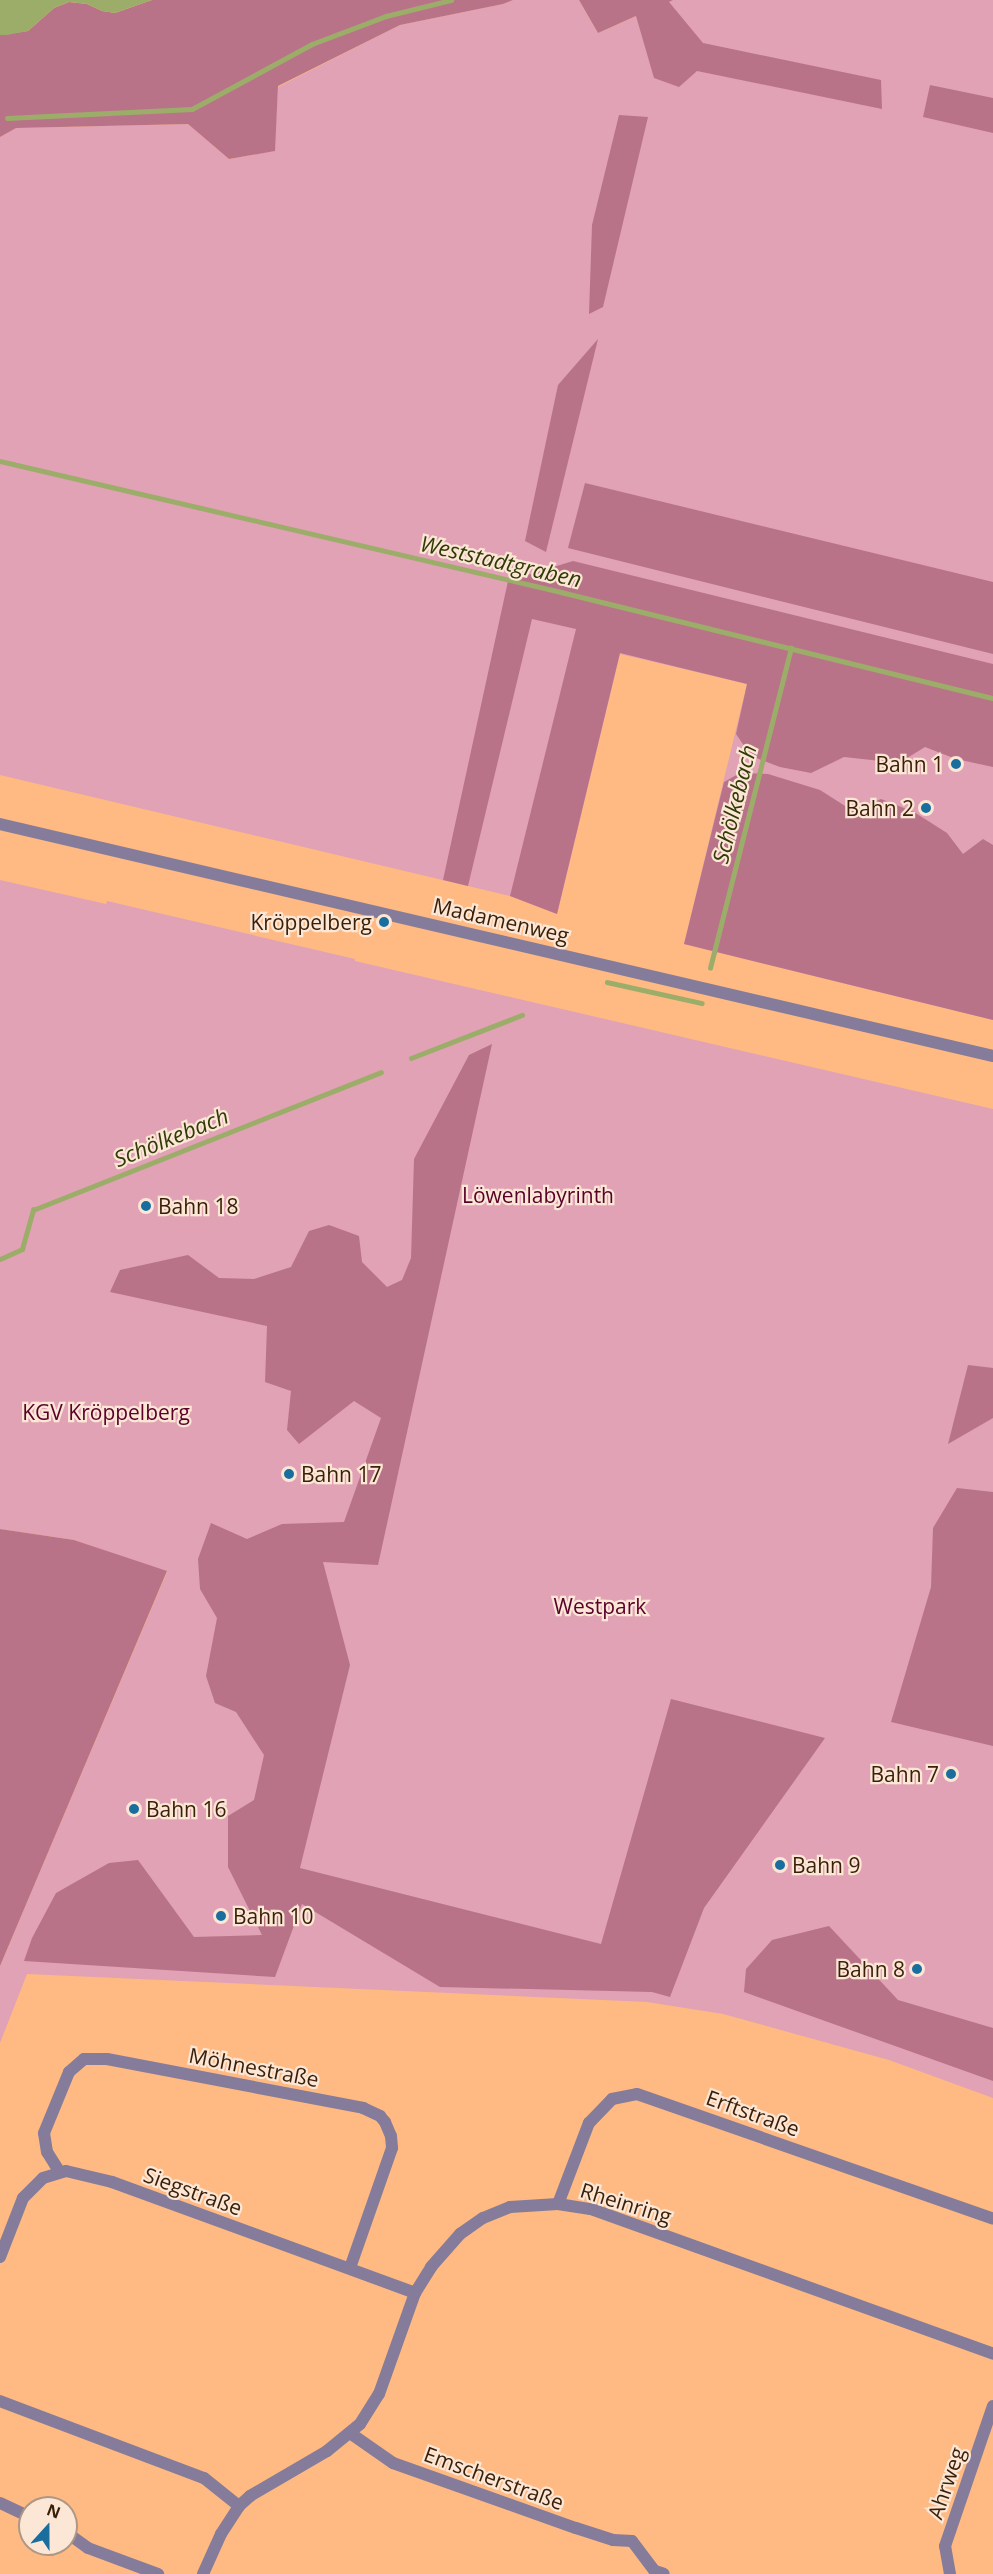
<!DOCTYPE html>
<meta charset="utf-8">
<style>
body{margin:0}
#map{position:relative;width:993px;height:2574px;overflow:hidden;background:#feba82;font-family:"Open Sans",sans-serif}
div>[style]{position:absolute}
.green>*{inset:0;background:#e0a2b4}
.forest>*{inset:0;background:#b97388}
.water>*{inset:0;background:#9cad6a}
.stream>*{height:4.5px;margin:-2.25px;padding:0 2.25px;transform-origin:2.25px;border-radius:2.25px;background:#9cad6a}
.street>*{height:12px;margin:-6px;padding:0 6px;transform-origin:6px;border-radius:6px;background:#857b9a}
.dots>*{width:16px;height:16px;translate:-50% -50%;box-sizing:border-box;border:3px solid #fce7d7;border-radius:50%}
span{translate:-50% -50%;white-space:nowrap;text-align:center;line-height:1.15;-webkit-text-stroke:4.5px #fce7d7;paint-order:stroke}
.poi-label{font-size:21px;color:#391f07}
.right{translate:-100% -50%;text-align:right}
.left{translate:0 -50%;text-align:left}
.street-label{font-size:21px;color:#391f07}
.park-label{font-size:21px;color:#59002b}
.water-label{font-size:22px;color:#313b06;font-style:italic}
.north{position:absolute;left:18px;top:2496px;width:60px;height:60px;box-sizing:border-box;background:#fce7d7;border:2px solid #ae9784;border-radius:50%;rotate:21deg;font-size:16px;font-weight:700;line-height:24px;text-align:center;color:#391f07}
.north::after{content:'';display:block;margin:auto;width:21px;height:27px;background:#196e9e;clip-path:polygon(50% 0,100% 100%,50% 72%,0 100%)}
</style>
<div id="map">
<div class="green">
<div style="clip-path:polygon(513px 0,579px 0,598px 33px,673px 0,993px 0,993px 1020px,684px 944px,747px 684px,620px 654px,557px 914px,510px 896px,0 775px,0 137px,15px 128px,188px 124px,229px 159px,274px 151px,278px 87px,400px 25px,503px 4px)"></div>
<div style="clip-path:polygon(0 880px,106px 904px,107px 901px,355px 959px,355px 961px,993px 1109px,993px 2098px,889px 2060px,723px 2014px,647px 2002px,27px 1974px,0 2043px,0 1966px,167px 1572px,74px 1540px,0 1529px)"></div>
</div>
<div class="forest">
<div style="clip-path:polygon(152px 0,513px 0,503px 4px,400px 25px,278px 86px,275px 151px,229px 159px,188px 124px,16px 128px,0 137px,0 35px,28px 31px,54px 8px,69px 2px,87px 4px,102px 11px,115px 13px)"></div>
<div style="clip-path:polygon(579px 0,673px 0,669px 2px,703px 43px,881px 80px,882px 109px,697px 71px,679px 87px,654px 78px,636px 16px,598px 33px)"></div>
<div style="clip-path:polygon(930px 85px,993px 98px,993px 133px,923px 117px)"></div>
<div style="clip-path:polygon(619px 115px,648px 117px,603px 307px,589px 314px,592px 225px)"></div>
<div style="clip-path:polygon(598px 339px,546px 552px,525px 541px,558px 385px)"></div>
<div style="clip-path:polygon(585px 483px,993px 582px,993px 654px,568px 548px)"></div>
<div style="clip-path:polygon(573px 561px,993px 664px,993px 767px,956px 759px,925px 747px,899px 763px,844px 757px,811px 773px,780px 767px,751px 756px,736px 734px,747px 684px,620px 653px,557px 914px,510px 896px,576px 629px,532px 619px,468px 886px,443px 880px,508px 581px)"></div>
<div style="clip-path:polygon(740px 773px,768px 774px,820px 790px,853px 811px,881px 799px,914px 812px,947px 833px,963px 854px,983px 839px,993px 845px,993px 1020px,684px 944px,724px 782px)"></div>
<div style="clip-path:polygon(492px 1044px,378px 1565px,323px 1562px,350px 1665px,300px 1868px,601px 1944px,671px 1699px,825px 1738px,704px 1908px,670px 1997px,652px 1992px,440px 1987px,302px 1904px,275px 1977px,24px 1961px,32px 1938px,56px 1893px,109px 1863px,138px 1860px,194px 1937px,262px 1935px,228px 1867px,228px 1816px,254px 1800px,264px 1755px,236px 1712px,215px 1703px,206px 1676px,217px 1618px,200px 1589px,198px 1559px,211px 1523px,247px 1539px,282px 1524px,344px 1522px,381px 1418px,354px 1401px,299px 1444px,287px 1430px,291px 1391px,265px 1382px,267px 1326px,110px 1292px,120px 1270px,188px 1255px,219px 1278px,254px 1279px,291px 1267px,309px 1231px,329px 1225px,359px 1236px,362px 1262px,387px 1287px,402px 1280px,411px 1258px,414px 1159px,469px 1055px)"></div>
<div style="clip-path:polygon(968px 1365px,993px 1368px,993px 1418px,948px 1444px)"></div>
<div style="clip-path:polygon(957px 1488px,993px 1492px,993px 1746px,891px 1722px,931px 1587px,933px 1528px)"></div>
<div style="clip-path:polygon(0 1529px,74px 1540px,167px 1571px,0 1966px)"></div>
<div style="clip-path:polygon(829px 1926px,898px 2000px,993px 2028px,993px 2081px,744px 1992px,746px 1969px,772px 1940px)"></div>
</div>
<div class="water">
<div style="clip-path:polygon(0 0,152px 0,115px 13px,102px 11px,87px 4px,69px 2px,54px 8px,28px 31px,7px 35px,0 35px)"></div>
</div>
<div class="stream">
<div style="left:7px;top:118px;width:185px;rotate:-2.8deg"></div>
<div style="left:192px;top:109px;width:136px;rotate:-28.4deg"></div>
<div style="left:312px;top:44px;width:79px;rotate:-20.7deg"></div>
<div style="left:386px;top:16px;width:67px;rotate:-13.8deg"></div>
<div style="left:0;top:461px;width:576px;rotate:13.14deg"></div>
<div style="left:561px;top:592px;width:445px;rotate:13.8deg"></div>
<div style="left:710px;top:968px;width:330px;rotate:-75.8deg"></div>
<div style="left:607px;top:982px;width:97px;rotate:12.5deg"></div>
<div style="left:411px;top:1058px;width:119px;rotate:-21.2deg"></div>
<div style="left:0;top:1259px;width:24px;rotate:-24deg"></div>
<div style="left:22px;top:1249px;width:41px;rotate:-74.2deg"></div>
<div style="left:33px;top:1210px;width:374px;rotate:-21.6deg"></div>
</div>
<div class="street">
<div style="left:0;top:824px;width:1020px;rotate:13.15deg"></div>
<div style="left:59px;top:2171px;width:22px;rotate:-122deg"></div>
<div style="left:47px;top:2152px;width:19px;rotate:-99deg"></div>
<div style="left:44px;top:2133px;width:66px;rotate:-67.7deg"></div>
<div style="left:69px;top:2072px;width:20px;rotate:-41deg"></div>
<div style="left:84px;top:2059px;width:23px"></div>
<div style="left:107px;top:2059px;width:261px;rotate:10.8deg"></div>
<div style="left:363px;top:2108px;width:19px;rotate:25deg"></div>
<div style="left:380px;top:2116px;width:8px;rotate:50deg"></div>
<div style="left:385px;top:2122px;width:15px;rotate:67deg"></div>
<div style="left:391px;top:2136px;width:12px;rotate:85deg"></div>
<div style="left:392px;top:2148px;width:127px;rotate:109.3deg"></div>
<div style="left:558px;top:2204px;width:87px;rotate:-69.1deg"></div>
<div style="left:589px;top:2123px;width:33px;rotate:-46deg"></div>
<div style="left:612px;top:2099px;width:25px;rotate:-11deg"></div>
<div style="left:637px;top:2094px;width:377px;rotate:19.3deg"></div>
<div style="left:0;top:2257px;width:63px;rotate:-68.7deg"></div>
<div style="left:23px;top:2198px;width:28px;rotate:-45deg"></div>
<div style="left:43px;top:2178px;width:24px;rotate:-17deg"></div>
<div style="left:66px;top:2171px;width:47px;rotate:13.4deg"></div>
<div style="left:112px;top:2182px;width:323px;rotate:20.1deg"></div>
<div style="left:0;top:2401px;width:218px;rotate:20.7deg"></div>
<div style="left:204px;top:2478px;width:45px;rotate:38.7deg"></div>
<div style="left:350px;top:2433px;width:52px;rotate:34.9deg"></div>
<div style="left:393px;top:2463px;width:194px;rotate:19.6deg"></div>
<div style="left:576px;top:2528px;width:39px;rotate:18deg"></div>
<div style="left:613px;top:2540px;width:19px;rotate:3deg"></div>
<div style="left:632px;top:2541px;width:38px;rotate:53deg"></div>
<div style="left:655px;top:2571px;width:9px;rotate:18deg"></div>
<div style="left:0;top:2503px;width:33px;rotate:25deg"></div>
<div style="left:66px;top:2532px;width:27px;rotate:36deg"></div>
<div style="left:88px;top:2548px;width:75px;rotate:20.4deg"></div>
<div style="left:203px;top:2574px;width:44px;rotate:-65.8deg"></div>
<div style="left:221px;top:2534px;width:33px;rotate:-57deg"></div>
<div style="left:239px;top:2506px;width:15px;rotate:-42deg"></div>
<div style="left:250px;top:2496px;width:89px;rotate:-30.3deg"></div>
<div style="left:327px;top:2451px;width:43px;rotate:-39.3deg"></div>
<div style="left:360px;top:2424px;width:36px;rotate:-58deg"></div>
<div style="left:379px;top:2394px;width:107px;rotate:-70.4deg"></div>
<div style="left:415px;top:2293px;width:31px;rotate:-58deg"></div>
<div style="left:431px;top:2267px;width:44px;rotate:-48.7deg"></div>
<div style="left:460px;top:2234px;width:28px;rotate:-35deg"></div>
<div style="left:483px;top:2218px;width:29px;rotate:-22deg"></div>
<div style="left:510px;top:2207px;width:48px;rotate:-3.6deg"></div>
<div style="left:558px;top:2204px;width:36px;rotate:9deg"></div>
<div style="left:594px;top:2210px;width:424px;rotate:19.8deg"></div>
<div style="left:950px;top:2574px;width:28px;rotate:-100deg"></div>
<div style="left:945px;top:2546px;width:148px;rotate:-71.1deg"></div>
</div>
<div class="dots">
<div style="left:956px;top:764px;background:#196e9e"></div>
<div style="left:926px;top:808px;background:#196e9e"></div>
<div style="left:384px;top:922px;background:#196e9e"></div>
<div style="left:146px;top:1206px;background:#196e9e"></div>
<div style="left:289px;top:1474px;background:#196e9e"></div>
<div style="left:951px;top:1774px;background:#196e9e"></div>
<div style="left:134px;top:1809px;background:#196e9e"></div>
<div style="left:780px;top:1865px;background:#196e9e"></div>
<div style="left:221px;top:1916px;background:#196e9e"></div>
<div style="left:917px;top:1969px;background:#196e9e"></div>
</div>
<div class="poi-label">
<span class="right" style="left:944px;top:764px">Bahn 1</span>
<span class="right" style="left:914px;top:808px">Bahn 2</span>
<span class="right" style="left:372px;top:922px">Kröppelberg</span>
<span class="left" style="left:158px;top:1206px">Bahn 18</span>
<span class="left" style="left:301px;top:1474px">Bahn 17</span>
<span class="right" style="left:939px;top:1774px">Bahn 7</span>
<span class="left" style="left:146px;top:1809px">Bahn 16</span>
<span class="left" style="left:792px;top:1865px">Bahn 9</span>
<span class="left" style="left:233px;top:1916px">Bahn 10</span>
<span class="right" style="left:905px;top:1969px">Bahn 8</span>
</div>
<div class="street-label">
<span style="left:501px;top:920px;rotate:13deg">Madamenweg</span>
<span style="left:254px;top:2067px;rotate:11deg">Möhnestraße</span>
<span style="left:753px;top:2113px;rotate:20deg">Erftstraße</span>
<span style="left:193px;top:2191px;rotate:20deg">Siegstraße</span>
<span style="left:626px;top:2203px;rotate:17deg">Rheinring</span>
<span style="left:494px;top:2478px;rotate:20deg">Emscherstraße</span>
<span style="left:946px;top:2483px;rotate:-71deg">Ahrweg</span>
</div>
<div class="park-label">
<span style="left:538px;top:1195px">Löwenlabyrinth</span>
<span style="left:106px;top:1412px">KGV Kröppelberg</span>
<span style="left:600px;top:1606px">Westpark</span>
</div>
<div class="water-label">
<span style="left:501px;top:561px;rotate:13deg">Weststadtgraben</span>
<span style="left:734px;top:804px;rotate:-76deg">Schölkebach</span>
<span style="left:171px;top:1137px;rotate:-22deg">Schölkebach</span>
</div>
<div class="north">N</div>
</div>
